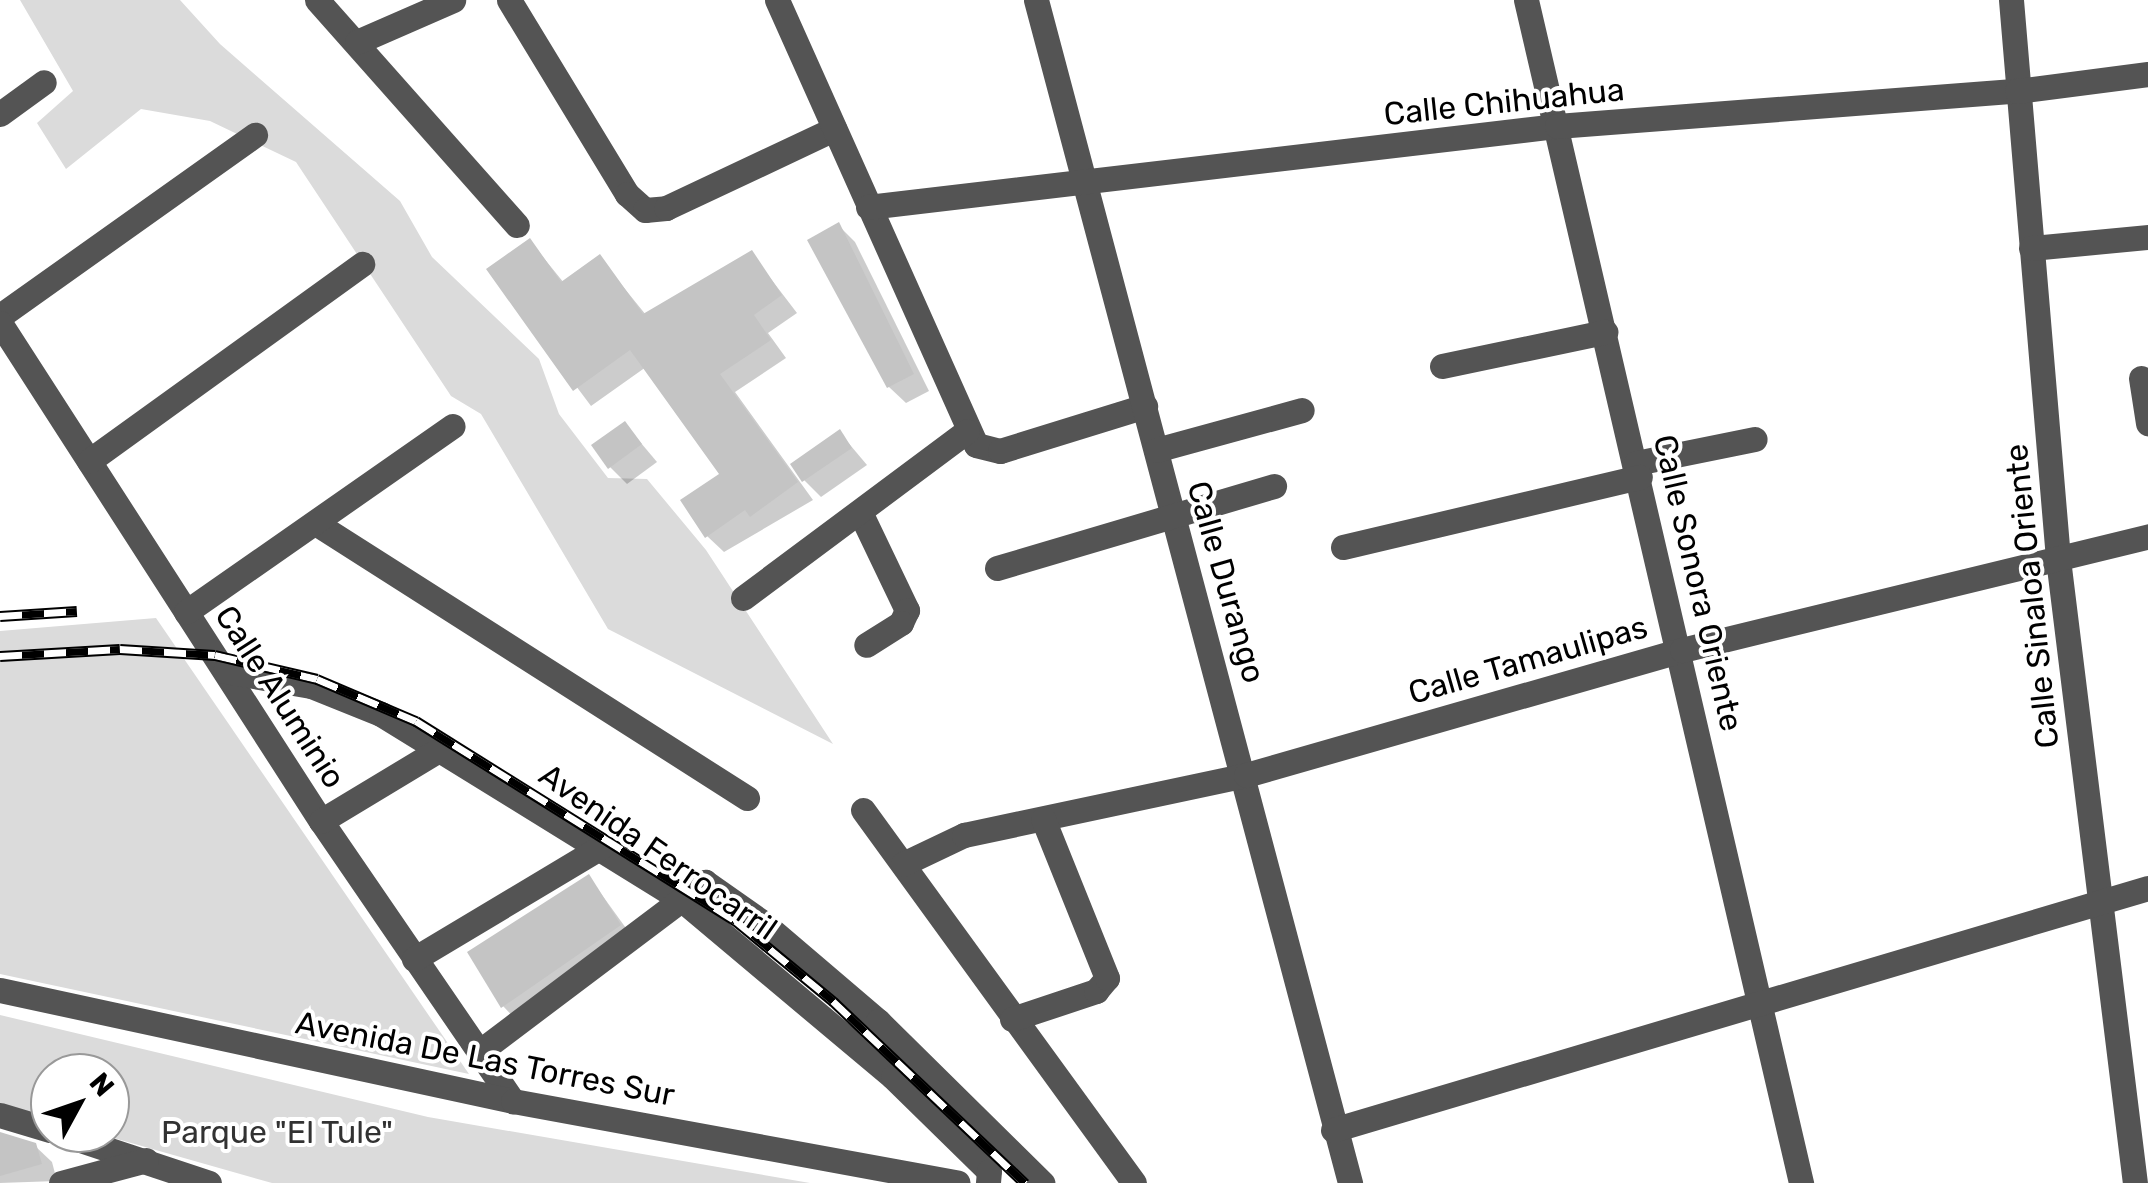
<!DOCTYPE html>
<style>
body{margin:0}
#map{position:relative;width:2148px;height:1183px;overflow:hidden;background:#fff;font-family:Rubik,sans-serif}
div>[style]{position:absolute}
.green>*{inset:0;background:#dbdbdb}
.shadow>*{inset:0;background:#0003}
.building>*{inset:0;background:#c4c4c4}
.minor>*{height:25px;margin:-12.5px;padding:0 12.5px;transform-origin:12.5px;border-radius:12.5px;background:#545454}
.rail>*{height:11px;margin-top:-5.5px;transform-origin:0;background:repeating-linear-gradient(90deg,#fff 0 22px,#000 0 44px);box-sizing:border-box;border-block:2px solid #000}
span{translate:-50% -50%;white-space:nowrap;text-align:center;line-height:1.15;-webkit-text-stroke:8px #fff;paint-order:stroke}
.street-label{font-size:32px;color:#000}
.park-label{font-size:32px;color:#323232}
.north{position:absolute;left:30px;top:1053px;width:100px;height:100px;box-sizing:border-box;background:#fff;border:2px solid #999;border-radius:50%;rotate:50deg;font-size:28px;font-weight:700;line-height:40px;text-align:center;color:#000}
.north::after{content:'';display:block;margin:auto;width:35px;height:45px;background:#000;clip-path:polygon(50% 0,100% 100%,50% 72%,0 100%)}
</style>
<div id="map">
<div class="green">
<div style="clip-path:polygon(20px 0,180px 0,220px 44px,400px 201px,432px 257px,539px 359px,559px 414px,608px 478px,647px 479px,706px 550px,833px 744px,608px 629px,481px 414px,451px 396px,296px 162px,210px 121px,141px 109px,66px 169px,37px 123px,73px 91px)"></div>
<div style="clip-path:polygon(156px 618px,469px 1074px,0 974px,0 631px)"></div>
<div style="clip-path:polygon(0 1015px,428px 1117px,810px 1183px,272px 1183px,96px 1133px,110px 1133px,110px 1073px,50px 1073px,50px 1119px,0 1104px)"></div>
</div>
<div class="shadow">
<div style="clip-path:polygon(839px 226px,855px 242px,929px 391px,906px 403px,889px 387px)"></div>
<div style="clip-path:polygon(530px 241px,564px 283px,599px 257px,646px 315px,751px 253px,797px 313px,768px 333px,786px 358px,735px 392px,813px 500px,724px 552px,707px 536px,722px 474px,646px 367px,591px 406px,489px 270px)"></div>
<div style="clip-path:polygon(625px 424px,657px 462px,627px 484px,610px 467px)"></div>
<div style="clip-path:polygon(840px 433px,867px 465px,821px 497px,801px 477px)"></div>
<div style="clip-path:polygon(589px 877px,636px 942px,519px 1023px,503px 1006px)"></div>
<div style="clip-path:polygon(0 1136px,34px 1145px,52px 1162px,57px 1181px,0 1183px)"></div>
</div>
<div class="building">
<div style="clip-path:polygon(839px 222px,914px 374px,887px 388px,807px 240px)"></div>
<div style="clip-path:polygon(530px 238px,561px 282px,600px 254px,643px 314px,752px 250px,782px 295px,754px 315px,771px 340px,720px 374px,798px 482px,750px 517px,745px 510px,705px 538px,680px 500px,719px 474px,630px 350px,573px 391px,486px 269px)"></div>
<div style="clip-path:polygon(625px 421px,642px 444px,608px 469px,591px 445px)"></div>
<div style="clip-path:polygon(840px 429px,852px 448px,802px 482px,790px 464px)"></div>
<div style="clip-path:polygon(589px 874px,621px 925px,501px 1008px,467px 952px)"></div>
<div style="clip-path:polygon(0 1132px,36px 1143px,42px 1164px,0 1176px)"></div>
</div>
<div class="minor">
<div style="left:317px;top:0;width:301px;rotate:48.4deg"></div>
<div style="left:509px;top:0;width:227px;rotate:58.7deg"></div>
<div style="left:627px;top:194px;width:24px;rotate:42deg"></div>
<div style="left:645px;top:210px;width:21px;rotate:-5deg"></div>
<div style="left:666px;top:208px;width:186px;rotate:-25.2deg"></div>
<div style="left:777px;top:0;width:487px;rotate:65.9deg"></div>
<div style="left:976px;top:445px;width:25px;rotate:14deg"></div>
<div style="left:1000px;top:451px;width:152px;rotate:-17.2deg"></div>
<div style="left:1036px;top:0;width:1224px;rotate:75.13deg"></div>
<div style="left:1526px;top:0;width:1215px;rotate:76.91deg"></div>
<div style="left:2011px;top:0;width:561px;rotate:85.19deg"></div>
<div style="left:2058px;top:559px;width:629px;rotate:82.97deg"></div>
<div style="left:357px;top:42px;width:105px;rotate:-23.6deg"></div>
<div style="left:0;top:114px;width:54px;rotate:-36deg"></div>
<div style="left:868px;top:207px;width:694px;rotate:-6.71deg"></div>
<div style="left:1557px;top:126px;width:461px;rotate:-4.4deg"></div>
<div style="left:2017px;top:91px;width:132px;rotate:-7.4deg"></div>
<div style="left:2031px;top:248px;width:118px;rotate:-5.4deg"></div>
<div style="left:0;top:316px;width:313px;rotate:-35.4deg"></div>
<div style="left:0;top:323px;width:592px;rotate:57.2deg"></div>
<div style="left:321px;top:821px;width:340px;rotate:55.6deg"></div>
<div style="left:1442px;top:366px;width:167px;rotate:-11.8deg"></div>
<div style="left:2141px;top:378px;width:46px;rotate:81.2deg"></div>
<div style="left:1156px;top:450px;width:151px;rotate:-15.3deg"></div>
<div style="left:89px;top:461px;width:337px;rotate:-35.8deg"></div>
<div style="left:1636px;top:463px;width:121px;rotate:-11.4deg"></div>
<div style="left:860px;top:512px;width:109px;rotate:64.4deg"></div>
<div style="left:907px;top:610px;width:14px;rotate:115deg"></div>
<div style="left:901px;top:623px;width:41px;rotate:147.8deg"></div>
<div style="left:317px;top:524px;width:510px;rotate:32.51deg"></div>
<div style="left:1343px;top:547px;width:305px;rotate:-13.3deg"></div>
<div style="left:997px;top:568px;width:289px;rotate:-16.5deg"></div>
<div style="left:743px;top:598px;width:279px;rotate:-36.7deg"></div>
<div style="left:186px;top:612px;width:325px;rotate:-34.9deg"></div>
<div style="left:225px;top:671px;width:87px;rotate:9.9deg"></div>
<div style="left:311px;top:686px;width:75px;rotate:21.8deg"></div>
<div style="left:381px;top:714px;width:354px;rotate:31.7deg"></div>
<div style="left:682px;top:900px;width:275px;rotate:40deg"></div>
<div style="left:893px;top:1077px;width:134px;rotate:44.4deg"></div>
<div style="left:989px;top:1171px;width:12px;rotate:95deg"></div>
<div style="left:863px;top:810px;width:461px;rotate:54deg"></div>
<div style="left:321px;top:821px;width:141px;rotate:-31.1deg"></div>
<div style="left:903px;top:864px;width:68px;rotate:-25.4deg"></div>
<div style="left:964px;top:835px;width:288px;rotate:-12deg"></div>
<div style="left:1246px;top:775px;width:454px;rotate:-16deg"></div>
<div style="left:1682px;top:650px;width:480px;rotate:-13.7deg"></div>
<div style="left:414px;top:959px;width:218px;rotate:-30.9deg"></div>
<div style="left:0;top:990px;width:525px;rotate:12.21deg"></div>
<div style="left:513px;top:1101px;width:452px;rotate:10.4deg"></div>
<div style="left:1012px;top:1019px;width:89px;rotate:-18.4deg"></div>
<div style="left:1096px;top:991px;width:17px;rotate:-50deg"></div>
<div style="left:1107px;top:978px;width:171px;rotate:-111.9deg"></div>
<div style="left:479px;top:1052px;width:283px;rotate:-37deg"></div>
<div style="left:705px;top:882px;width:70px;rotate:35.1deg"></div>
<div style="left:762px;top:922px;width:153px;rotate:40.5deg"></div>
<div style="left:878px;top:1021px;width:231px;rotate:44.6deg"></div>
<div style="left:0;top:1115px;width:52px;rotate:16.7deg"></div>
<div style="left:1333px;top:1130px;width:850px;rotate:-16.54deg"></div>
<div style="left:59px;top:1133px;width:158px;rotate:18.4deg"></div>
<div style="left:61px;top:1183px;width:88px;rotate:-15.1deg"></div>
</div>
<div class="rail">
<div style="left:0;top:616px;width:77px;rotate:-3.7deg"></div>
<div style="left:0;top:656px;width:120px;rotate:-3.3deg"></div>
<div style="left:120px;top:649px;width:95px;rotate:3.6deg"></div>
<div style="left:215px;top:655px;width:105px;rotate:13.2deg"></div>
<div style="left:317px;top:679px;width:108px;rotate:23deg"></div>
<div style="left:416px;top:721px;width:377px;rotate:32deg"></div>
<div style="left:736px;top:921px;width:126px;rotate:39.5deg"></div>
<div style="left:833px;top:1001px;width:265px;rotate:43.5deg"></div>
</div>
<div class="street-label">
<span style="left:1504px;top:102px;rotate:-6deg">Calle Chihuahua</span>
<span style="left:1226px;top:582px;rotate:74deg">Calle Durango</span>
<span style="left:1698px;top:583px;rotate:77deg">Calle Sonora Oriente</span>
<span style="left:2032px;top:596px;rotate:-96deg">Calle Sinaloa Oriente</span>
<span style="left:1528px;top:660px;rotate:-16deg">Calle Tamaulipas</span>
<span style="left:280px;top:697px;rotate:57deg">Calle Aluminio</span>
<span style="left:658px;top:852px;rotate:35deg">Avenida Ferrocarril</span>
<span style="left:485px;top:1059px;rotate:11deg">Avenida De Las Torres Sur</span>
</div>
<div class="park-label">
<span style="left:277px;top:1132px">Parque "El Tule"</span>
</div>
<div class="north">N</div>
</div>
